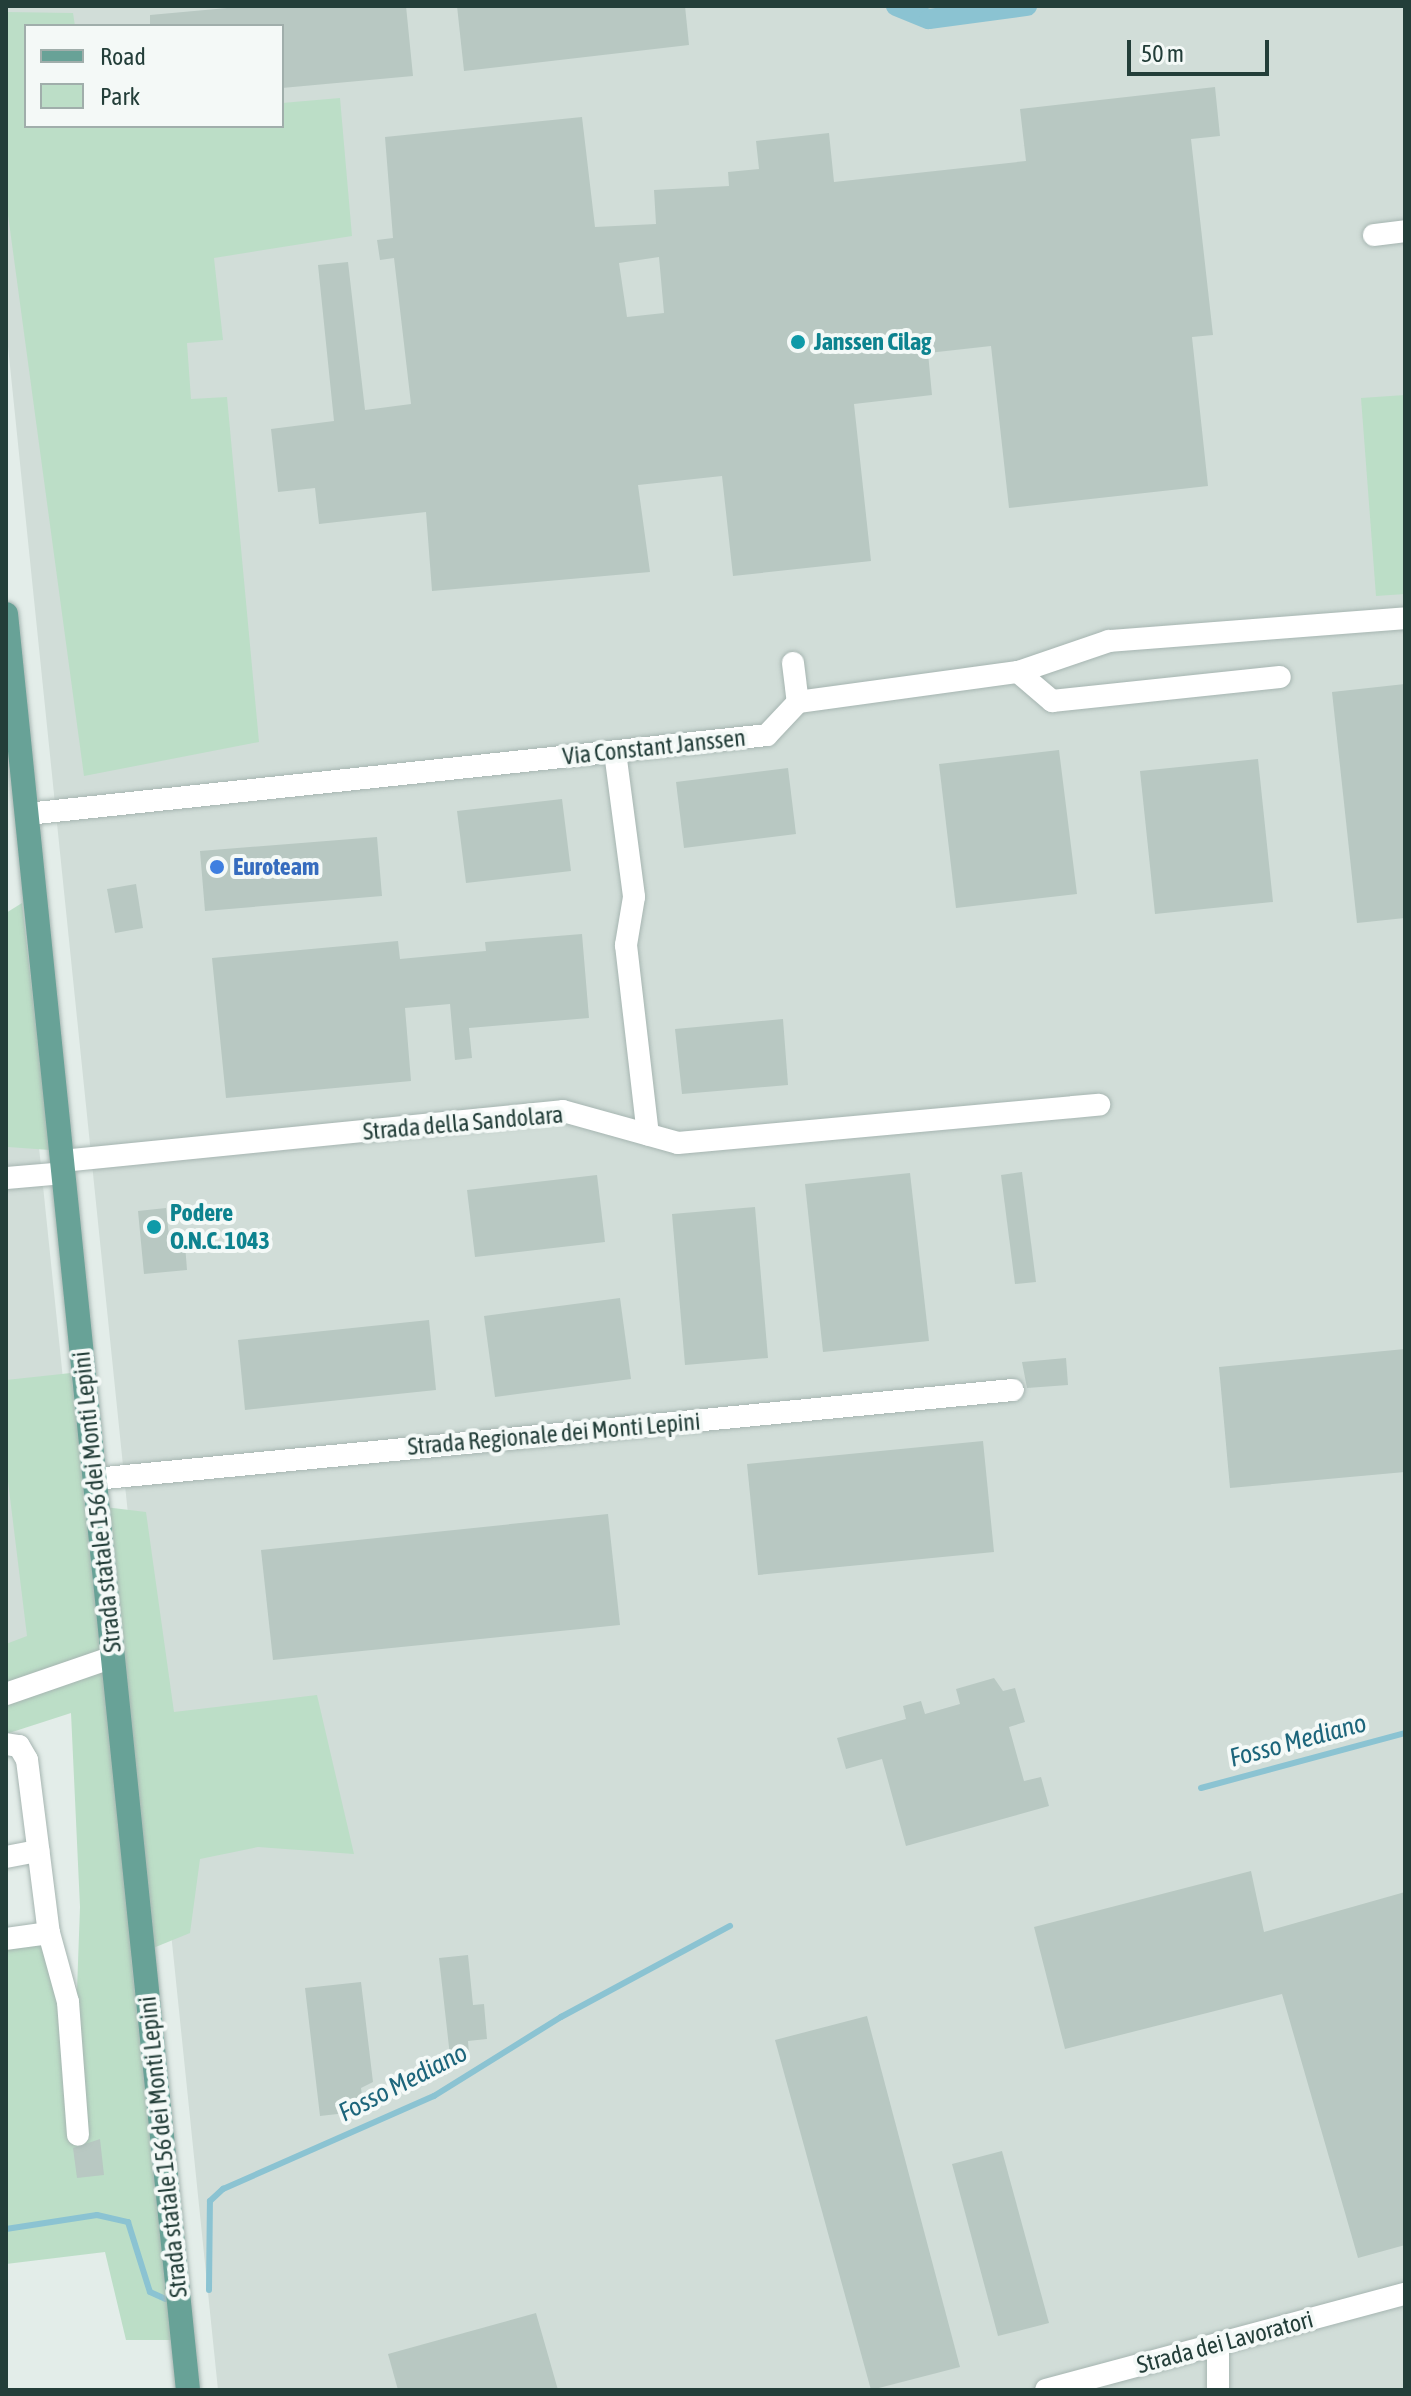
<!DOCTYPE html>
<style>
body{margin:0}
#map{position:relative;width:1411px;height:2396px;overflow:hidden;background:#e3ede9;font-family:"Asap Condensed",sans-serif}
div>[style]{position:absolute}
.built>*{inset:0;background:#d1ddd8}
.green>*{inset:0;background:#bcdec7}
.stream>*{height:6px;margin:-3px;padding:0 3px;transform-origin:3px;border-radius:3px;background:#8bc3d2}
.canal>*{height:20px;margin:-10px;padding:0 10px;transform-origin:10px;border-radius:10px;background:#8bc3d2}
.building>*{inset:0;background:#b8c8c2}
.roads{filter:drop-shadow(0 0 2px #a6b5b1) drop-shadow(0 0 2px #a6b5b1)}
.minor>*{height:22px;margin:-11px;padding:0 11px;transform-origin:11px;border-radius:11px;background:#fff}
.major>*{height:24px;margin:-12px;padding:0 12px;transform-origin:12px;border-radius:12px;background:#68a297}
.dots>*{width:22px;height:22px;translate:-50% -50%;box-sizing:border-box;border:4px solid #f4f9f7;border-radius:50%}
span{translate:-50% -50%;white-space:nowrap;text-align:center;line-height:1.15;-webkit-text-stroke:8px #f4f9f7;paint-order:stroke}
.culture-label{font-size:24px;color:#0d838f;font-weight:700}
.left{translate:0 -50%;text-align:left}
.street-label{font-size:24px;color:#233e39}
.shop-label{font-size:24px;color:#366cbe;font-weight:700}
.water-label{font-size:26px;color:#1c657b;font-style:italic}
.frame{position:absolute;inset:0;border:8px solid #233e39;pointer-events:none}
.legend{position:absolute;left:24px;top:24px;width:260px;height:104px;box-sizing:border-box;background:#f4f9f7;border:2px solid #a0aeab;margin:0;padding:10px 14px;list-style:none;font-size:24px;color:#233e39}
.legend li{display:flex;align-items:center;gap:16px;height:40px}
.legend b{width:40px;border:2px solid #a0aeab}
.scale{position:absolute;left:1127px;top:40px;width:142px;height:36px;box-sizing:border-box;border:4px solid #233e39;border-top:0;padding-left:10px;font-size:24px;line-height:28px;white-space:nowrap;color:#233e39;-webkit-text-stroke:6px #f4f9f7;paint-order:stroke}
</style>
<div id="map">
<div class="built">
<div style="clip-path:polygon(evenodd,6px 6px,1405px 6px,1405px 2390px,218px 2390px,6px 327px,6px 6px,26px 26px,282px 26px,282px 126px,26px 126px,26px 26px)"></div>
<div style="clip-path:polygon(22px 983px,90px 1640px,6px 1667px,6px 985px)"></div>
</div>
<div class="green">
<div style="clip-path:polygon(6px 12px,73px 13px,75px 26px,26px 26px,26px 126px,282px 126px,282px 103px,340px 98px,352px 236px,214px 258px,223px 340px,187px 343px,191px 399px,227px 397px,259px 742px,84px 776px,6px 200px)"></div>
<div style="clip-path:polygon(1405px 395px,1405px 594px,1376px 596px,1361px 398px)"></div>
<div style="clip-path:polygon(22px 903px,50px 1150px,8px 1147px,6px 1140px,6px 913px)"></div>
<div style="clip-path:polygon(71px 1373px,88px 1505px,146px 1512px,174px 1712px,317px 1695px,354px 1854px,258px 1847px,200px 1859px,190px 1933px,131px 1957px,172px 2340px,126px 2340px,105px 2252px,6px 2264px,6px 1946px,57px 1938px,77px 1990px,80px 1907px,71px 1713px,6px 1734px,6px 1644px,27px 1636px,6px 1465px,6px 1380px)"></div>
</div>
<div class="stream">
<div style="left:1201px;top:1788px;width:211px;rotate:-15.1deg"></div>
<div style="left:6px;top:2229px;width:92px;rotate:-8.7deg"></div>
<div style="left:97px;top:2215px;width:32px;rotate:13deg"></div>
<div style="left:128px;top:2222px;width:73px;rotate:72.6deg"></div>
<div style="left:150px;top:2292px;width:17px;rotate:24deg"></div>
<div style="left:209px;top:2290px;width:89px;rotate:-89.4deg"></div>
<div style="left:210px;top:2201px;width:18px;rotate:-43deg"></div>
<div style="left:223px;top:2189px;width:231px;rotate:-23.8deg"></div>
<div style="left:434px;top:2096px;width:150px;rotate:-31.9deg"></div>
<div style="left:561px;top:2017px;width:192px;rotate:-28.3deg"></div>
</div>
<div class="canal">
<div style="left:896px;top:6px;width:35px;rotate:22deg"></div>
<div style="left:929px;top:19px;width:99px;rotate:-7.6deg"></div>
</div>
<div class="building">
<div style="clip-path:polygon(249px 6px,406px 6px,413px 76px,282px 88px,282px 26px,150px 26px,150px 15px)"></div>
<div style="clip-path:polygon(457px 6px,685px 6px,689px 45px,464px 71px)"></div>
<div style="clip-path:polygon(evenodd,1215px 87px,1220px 136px,1191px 139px,1213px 335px,1192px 337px,1208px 486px,1009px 508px,991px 346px,928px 353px,932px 395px,854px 404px,871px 561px,733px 576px,722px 476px,638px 485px,650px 572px,432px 591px,426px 512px,319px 524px,315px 488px,278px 492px,271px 429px,334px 421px,318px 265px,348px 262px,365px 410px,411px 404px,394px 258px,380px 260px,377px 240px,393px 238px,385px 137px,582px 117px,595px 227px,656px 224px,654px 190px,729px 186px,728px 172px,759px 169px,756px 141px,829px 133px,834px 182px,1026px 161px,1020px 109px,1215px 87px,659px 257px,664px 313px,627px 317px,619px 263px,659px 257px)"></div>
<div style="clip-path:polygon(1405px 684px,1405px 918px,1357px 923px,1332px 692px)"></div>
<div style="clip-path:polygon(1059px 750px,1077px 894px,956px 908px,939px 764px)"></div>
<div style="clip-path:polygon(1258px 759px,1273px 902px,1155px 914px,1140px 771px)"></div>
<div style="clip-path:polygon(788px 768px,796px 834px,684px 848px,676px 782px)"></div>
<div style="clip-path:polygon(562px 799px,571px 871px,466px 883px,457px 811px)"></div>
<div style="clip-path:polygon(377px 837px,382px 896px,205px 911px,200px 851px)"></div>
<div style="clip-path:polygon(136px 884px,143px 928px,115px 933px,107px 889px)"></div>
<div style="clip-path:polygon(582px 934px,589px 1018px,469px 1028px,472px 1058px,455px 1060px,450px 1004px,405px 1008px,411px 1081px,226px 1098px,212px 958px,398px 941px,400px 959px,486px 951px,485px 942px)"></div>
<div style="clip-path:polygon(783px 1019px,788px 1085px,682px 1094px,675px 1029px)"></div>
<div style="clip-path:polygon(1022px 1172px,1036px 1282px,1015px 1284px,1001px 1175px)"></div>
<div style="clip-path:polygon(910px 1173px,929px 1341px,823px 1352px,805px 1184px)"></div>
<div style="clip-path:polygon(597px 1175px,605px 1242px,475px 1257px,467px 1190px)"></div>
<div style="clip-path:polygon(755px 1207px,768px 1358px,685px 1365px,672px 1214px)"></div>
<div style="clip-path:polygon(166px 1208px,170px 1245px,185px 1244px,187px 1270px,144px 1274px,138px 1211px)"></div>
<div style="clip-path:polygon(620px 1298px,631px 1379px,495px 1397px,484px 1316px)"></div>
<div style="clip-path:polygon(429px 1320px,436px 1390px,245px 1410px,238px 1340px)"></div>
<div style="clip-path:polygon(1405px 1349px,1405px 1472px,1230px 1488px,1219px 1367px)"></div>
<div style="clip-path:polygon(1066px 1358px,1068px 1385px,1027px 1388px,1022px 1362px)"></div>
<div style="clip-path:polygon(983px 1441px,994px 1552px,758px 1575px,747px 1464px)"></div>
<div style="clip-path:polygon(608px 1514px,620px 1625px,273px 1660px,261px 1550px)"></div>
<div style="clip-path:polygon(994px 1678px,1003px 1691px,1015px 1688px,1025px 1722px,1009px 1727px,1024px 1781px,1041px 1777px,1049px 1806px,906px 1846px,882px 1759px,846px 1769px,837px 1738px,906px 1719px,903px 1706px,921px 1701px,925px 1714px,960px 1704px,956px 1689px)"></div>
<div style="clip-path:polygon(1251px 1871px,1264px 1932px,1405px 1892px,1405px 2245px,1358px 2258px,1282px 1994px,1065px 2049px,1034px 1927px)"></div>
<div style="clip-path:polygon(468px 1955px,473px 2005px,484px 2004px,487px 2039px,468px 2041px,469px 2054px,450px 2056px,439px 1958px)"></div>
<div style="clip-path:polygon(361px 1982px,373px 2082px,361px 2088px,364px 2111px,320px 2116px,305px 1988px)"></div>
<div style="clip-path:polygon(867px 2016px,960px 2367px,871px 2390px,775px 2040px)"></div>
<div style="clip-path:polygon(100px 2139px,104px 2175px,77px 2178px,73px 2148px)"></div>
<div style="clip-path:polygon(1002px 2151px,1049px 2323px,998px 2336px,952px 2164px)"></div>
<div style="clip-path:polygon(536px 2313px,558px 2390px,398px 2390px,388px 2354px)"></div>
</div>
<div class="roads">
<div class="minor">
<div style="left:1374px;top:235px;width:31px;rotate:-7deg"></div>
<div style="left:793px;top:663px;width:39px;rotate:83deg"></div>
<div style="left:1018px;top:672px;width:45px;rotate:40.5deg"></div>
<div style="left:1052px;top:701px;width:229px;rotate:-6deg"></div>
<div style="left:615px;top:752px;width:146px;rotate:82.5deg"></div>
<div style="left:634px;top:897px;width:49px;rotate:99.5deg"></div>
<div style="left:626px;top:945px;width:191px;rotate:83.4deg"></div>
<div style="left:27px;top:814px;width:744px;rotate:-6.09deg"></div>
<div style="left:767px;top:735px;width:45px;rotate:-46.8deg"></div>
<div style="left:798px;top:702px;width:222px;rotate:-7.8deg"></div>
<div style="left:1018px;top:672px;width:96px;rotate:-18.8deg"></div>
<div style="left:1109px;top:641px;width:297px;rotate:-4.4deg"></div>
<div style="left:62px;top:1161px;width:503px;rotate:-5.7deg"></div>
<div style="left:563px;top:1111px;width:119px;rotate:15.5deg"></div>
<div style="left:678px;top:1143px;width:423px;rotate:-5.2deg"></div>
<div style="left:6px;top:1178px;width:58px;rotate:-4.9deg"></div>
<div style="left:95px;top:1479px;width:922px;rotate:-5.54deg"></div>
<div style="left:6px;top:1694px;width:113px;rotate:-19.1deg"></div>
<div style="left:6px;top:1744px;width:13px;rotate:9deg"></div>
<div style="left:19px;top:1746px;width:16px;rotate:60deg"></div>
<div style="left:27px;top:1760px;width:174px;rotate:82.8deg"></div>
<div style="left:49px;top:1933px;width:43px;rotate:172.1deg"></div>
<div style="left:6px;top:1857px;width:33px;rotate:-11deg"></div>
<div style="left:49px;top:1933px;width:72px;rotate:74.6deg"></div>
<div style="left:68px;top:2002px;width:133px;rotate:85.7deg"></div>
<div style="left:1046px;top:2390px;width:372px;rotate:-15deg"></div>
<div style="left:1218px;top:2390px;width:46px;rotate:-90deg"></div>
</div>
<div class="major">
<div style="left:6px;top:614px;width:1785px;rotate:84.15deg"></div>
</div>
</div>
<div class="dots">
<div style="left:798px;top:342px;background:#0f9aa8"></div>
<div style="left:217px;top:867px;background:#3f7fe0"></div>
<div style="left:154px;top:1227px;background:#0f9aa8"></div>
</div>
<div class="culture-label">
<span class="left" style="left:814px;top:342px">Janssen Cilag</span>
<span class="left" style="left:170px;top:1227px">Podere<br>O.N.C. 1043</span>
</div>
<div class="street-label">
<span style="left:654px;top:747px;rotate:-6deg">Via Constant Janssen</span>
<span style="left:463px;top:1123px;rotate:-5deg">Strada della Sandolara</span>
<span style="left:554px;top:1434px;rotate:-5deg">Strada Regionale dei Monti Lepini</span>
<span style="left:97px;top:1502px;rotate:-96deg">Strada statale 156 dei Monti Lepini</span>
<span style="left:163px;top:2147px;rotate:-96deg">Strada statale 156 dei Monti Lepini</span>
<span style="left:1225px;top:2342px;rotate:-15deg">Strada dei Lavoratori</span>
</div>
<div class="shop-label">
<span class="left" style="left:233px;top:867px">Euroteam</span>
</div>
<div class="water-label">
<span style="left:1298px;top:1741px;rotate:-15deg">Fosso Mediano</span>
<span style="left:403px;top:2083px;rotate:-27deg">Fosso Mediano</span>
</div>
<div class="frame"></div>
<ul class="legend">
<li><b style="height:10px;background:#68a297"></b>Road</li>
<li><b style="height:22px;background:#bcdec7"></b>Park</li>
</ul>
<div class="scale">50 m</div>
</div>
